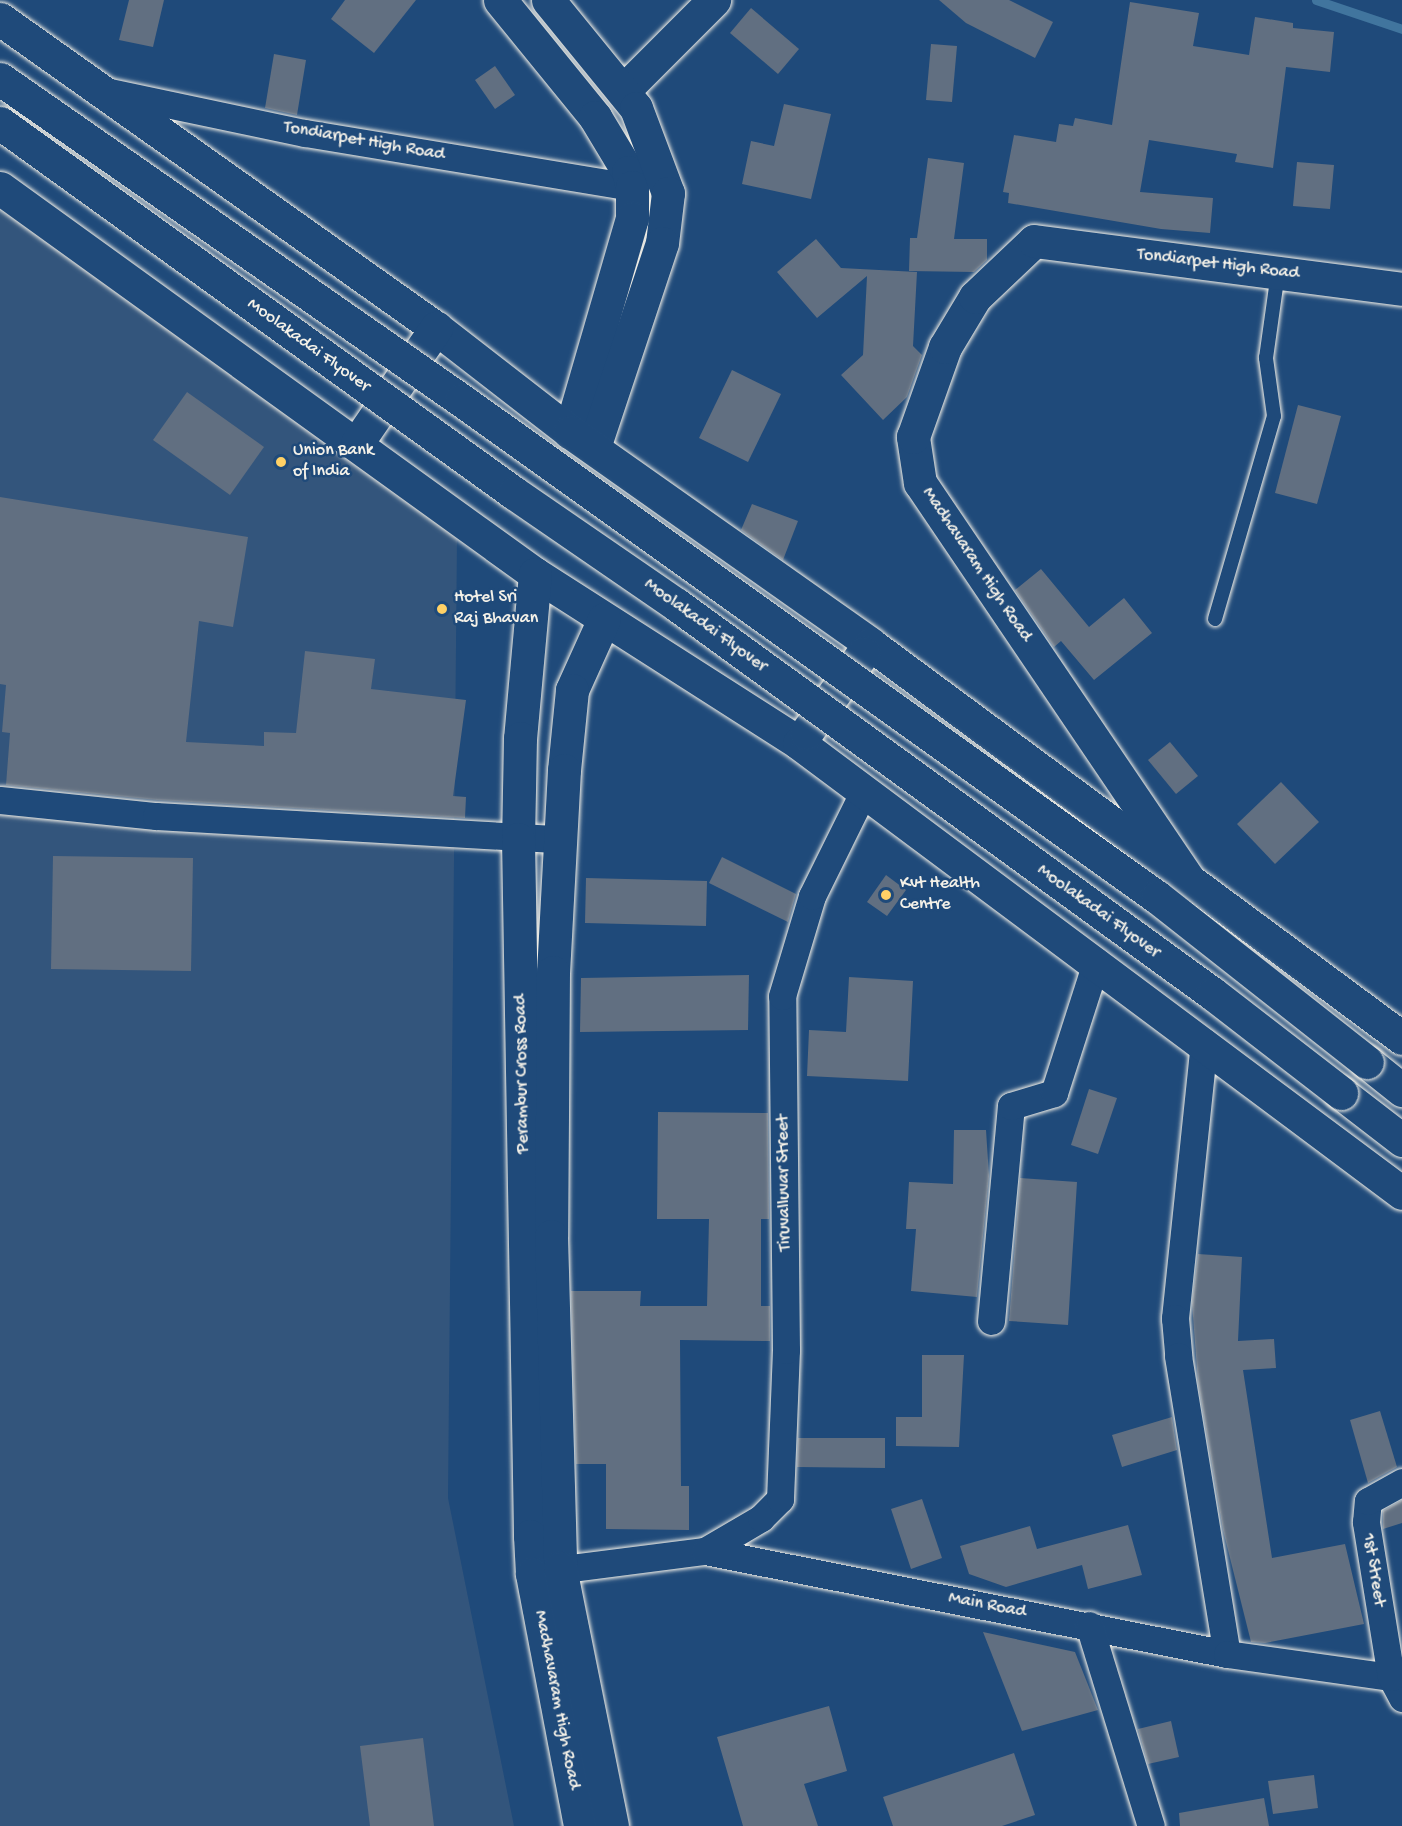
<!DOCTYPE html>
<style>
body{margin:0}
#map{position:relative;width:1402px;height:1826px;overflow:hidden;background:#1f4a7a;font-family:"Gochi Hand",sans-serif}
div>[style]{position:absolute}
.built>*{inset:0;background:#33557c}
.stream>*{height:9px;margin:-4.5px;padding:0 4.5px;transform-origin:4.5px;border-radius:4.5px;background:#41759e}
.building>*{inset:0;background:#616f81}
.roads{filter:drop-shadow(0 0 2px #f4f1e8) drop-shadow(0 0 2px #f4f1e8)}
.lane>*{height:14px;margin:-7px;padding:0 7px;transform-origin:7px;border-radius:7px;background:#1f4a7a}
.street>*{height:27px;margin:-13.5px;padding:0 13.5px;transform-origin:13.5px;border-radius:13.5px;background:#1f4a7a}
.secondary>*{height:33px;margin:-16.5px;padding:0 16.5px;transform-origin:16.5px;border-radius:16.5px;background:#1f4a7a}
.primary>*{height:33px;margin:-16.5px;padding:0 16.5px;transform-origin:16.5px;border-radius:16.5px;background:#1f4a7a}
.bridges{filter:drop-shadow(0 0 2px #f4f1e8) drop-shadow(0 0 2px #f4f1e8)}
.primary-bridge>*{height:33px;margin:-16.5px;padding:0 16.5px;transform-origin:16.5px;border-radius:16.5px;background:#1f4a7a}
.dots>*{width:16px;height:16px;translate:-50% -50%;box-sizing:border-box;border:3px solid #1f4a7a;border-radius:50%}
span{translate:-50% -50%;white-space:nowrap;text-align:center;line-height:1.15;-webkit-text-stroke:5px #1f4a7a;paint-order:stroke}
.street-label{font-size:18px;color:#f4f1e8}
.poi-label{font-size:18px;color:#f4f1e8}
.left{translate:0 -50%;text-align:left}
</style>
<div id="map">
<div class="built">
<div style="clip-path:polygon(0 187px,457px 539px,448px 1498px,514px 1826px,0 1826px)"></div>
</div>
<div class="stream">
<div style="left:1316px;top:0;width:91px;rotate:18.6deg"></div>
</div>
<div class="building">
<div style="clip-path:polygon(129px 0,164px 0,153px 47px,119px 40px)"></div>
<div style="clip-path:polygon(345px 0,416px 0,374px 53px,331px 19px)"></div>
<div style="clip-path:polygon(939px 0,1009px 0,1053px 22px,1035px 58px,966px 23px)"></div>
<div style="clip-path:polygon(1130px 2px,1199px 13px,1193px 46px,1249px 55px,1255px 17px,1293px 23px,1293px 28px,1334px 32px,1330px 72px,1286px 67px,1273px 168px,1235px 162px,1237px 154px,1149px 140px,1140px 192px,1213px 198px,1210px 233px,1161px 229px,1008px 203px,1009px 193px,1003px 192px,1014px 135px,1056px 142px,1059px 124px,1073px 126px,1075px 118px,1112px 125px)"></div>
<div style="clip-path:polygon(751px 8px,799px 49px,778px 74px,730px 33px)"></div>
<div style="clip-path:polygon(931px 44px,957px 46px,952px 102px,926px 100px)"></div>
<div style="clip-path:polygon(274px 54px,306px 60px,297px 115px,265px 108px)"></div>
<div style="clip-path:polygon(495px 66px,515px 95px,495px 109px,475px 80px)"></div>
<div style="clip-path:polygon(784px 104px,831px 114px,811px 199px,742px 184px,751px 141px,774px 146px)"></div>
<div style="clip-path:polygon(928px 158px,964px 163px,954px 239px,987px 239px,987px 260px,974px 272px,909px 271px,910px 238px,917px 238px)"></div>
<div style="clip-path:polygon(1297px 162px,1334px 165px,1330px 209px,1293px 206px)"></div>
<div style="clip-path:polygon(816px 239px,841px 268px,917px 272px,913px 346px,922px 355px,907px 397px,883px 420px,841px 375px,863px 355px,867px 276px,817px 318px,777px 272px)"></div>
<div style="clip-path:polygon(732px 370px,781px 394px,748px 462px,699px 438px)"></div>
<div style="clip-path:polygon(187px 392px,264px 447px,230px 495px,153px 440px)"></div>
<div style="clip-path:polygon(1298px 405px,1341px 416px,1317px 504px,1275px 493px)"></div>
<div style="clip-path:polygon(0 497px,248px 537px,233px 627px,199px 621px,186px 742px,264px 746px,264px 732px,296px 733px,305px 651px,375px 659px,371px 689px,466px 700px,453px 796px,466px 797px,465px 818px,157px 800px,6px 785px,10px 733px,2px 732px,6px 685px,0 684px)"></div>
<div style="clip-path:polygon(752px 504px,798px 521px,783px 560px,741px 530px)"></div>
<div style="clip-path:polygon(1041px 569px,1089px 627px,1124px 598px,1152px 633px,1094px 680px,1061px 641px,1054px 647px,1015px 590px)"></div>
<div style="clip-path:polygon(1170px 742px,1198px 776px,1176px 794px,1148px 760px)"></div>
<div style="clip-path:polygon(1281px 782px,1319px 822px,1275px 864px,1237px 824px)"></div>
<div style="clip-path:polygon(53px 856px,193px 858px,191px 971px,51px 969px)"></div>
<div style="clip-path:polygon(722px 857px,796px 894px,788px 922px,709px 883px)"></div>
<div style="clip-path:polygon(886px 875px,906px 890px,887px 916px,867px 902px)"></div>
<div style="clip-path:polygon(586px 878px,707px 881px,706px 926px,585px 923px)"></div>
<div style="clip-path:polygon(749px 975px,748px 1030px,580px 1032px,581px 978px)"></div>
<div style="clip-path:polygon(849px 977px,913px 981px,908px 1081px,807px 1076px,809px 1030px,846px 1032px)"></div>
<div style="clip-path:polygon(1089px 1089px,1117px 1098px,1098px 1154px,1071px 1145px)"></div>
<div style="clip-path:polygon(658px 1112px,768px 1113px,769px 1219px,761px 1219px,761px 1306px,770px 1306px,770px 1341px,680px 1340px,681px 1486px,689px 1486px,689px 1530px,606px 1529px,606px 1464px,576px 1464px,571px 1291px,641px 1291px,640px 1306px,707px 1306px,709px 1219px,657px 1219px)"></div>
<div style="clip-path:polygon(954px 1130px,986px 1130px,989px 1176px,977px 1297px,911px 1291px,916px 1229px,906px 1229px,909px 1182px,953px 1184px)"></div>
<div style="clip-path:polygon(1020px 1178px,1077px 1182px,1068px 1325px,1009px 1321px)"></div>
<div style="clip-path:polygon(1198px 1254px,1242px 1257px,1238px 1341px,1274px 1339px,1276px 1368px,1243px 1370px,1272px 1558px,1345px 1544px,1364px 1624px,1265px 1643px,1251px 1642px,1223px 1530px,1198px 1382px,1192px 1303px)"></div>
<div style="clip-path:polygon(922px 1355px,964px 1355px,959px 1447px,896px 1446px,896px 1417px,922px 1417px)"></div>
<div style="clip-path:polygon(1380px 1411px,1397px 1467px,1368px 1483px,1350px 1420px)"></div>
<div style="clip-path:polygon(1172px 1417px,1177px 1450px,1122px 1467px,1112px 1435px)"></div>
<div style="clip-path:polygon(798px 1438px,885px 1438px,885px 1468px,797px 1467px)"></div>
<div style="clip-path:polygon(922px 1499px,942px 1558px,911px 1569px,891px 1509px)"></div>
<div style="clip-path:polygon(1402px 1500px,1402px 1523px,1383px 1529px,1383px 1511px)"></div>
<div style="clip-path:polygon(1128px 1525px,1142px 1575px,1088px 1589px,1082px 1565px,1006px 1587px,969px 1574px,960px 1546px,1030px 1526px,1037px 1549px)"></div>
<div style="clip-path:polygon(983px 1632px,1075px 1652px,1098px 1710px,1022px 1731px)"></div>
<div style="clip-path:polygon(829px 1706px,847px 1771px,804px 1784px,818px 1826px,743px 1826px,717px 1737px)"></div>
<div style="clip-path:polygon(1171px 1721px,1179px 1757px,1148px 1764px,1138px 1729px)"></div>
<div style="clip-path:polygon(423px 1738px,434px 1826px,370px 1826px,360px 1746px)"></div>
<div style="clip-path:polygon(1014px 1753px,1035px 1815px,1002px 1826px,893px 1826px,883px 1797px)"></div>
<div style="clip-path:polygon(1314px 1775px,1318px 1808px,1273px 1814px,1268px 1781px)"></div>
<div style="clip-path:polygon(1264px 1798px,1269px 1826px,1180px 1826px,1179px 1813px)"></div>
</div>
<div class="roads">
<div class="lane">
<div style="left:1215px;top:619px;width:211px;rotate:-73.8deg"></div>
<div style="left:1274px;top:416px;width:59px;rotate:-97.9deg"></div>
<div style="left:1266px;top:358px;width:86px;rotate:-82deg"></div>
</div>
<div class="street">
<div style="left:105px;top:91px;width:204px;rotate:11.9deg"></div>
<div style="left:305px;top:133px;width:331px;rotate:9.4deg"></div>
<div style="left:0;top:800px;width:157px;rotate:5.9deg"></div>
<div style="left:156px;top:816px;width:403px;rotate:3.3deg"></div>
<div style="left:1204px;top:1042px;width:278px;rotate:96deg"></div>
<div style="left:1175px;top:1318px;width:38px;rotate:85deg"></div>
<div style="left:1178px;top:1356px;width:302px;rotate:80.7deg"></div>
<div style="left:991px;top:1321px;width:216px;rotate:-84.7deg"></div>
<div style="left:1011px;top:1106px;width:45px;rotate:-16.8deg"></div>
<div style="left:1054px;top:1093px;width:138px;rotate:-72.2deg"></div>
<div style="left:705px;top:1551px;width:65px;rotate:-30.5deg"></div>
<div style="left:761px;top:1518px;width:27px;rotate:-45deg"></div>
<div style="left:780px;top:1499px;width:149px;rotate:-87.7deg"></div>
<div style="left:786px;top:1350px;width:354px;rotate:-90.6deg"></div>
<div style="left:782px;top:996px;width:104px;rotate:-73.3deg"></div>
<div style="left:812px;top:896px;width:117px;rotate:-63.7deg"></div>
<div style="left:540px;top:1572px;width:166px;rotate:-7.3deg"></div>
<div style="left:705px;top:1551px;width:532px;rotate:11.16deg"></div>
<div style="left:1227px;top:1654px;width:166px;rotate:8deg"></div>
<div style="left:1391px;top:1677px;width:24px;rotate:62deg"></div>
<div style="left:1089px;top:1625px;width:210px;rotate:72.9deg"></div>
<div style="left:1391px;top:1677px;width:157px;rotate:-99.2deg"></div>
<div style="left:1366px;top:1522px;width:21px;rotate:-85deg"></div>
<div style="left:1368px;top:1501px;width:39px;rotate:-29deg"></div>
</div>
<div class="secondary">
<div style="left:623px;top:91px;width:129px;rotate:-45deg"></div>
<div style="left:1187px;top:877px;width:476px;rotate:-124.1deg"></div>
<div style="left:920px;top:483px;width:47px;rotate:-98.7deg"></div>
<div style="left:913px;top:437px;width:96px;rotate:-70.4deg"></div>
<div style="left:945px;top:347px;width:58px;rotate:-59deg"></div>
<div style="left:975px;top:297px;width:81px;rotate:-43.5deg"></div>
<div style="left:1034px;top:241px;width:371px;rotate:7.4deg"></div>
</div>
<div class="primary">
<div style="left:500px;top:0;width:151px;rotate:50.9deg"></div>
<div style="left:595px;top:117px;width:64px;rotate:59deg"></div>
<div style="left:628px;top:172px;width:16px;rotate:75deg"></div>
<div style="left:632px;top:187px;width:31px;rotate:90deg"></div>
<div style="left:632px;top:218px;width:223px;rotate:106.2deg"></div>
<div style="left:548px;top:0;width:139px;rotate:50.8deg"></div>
<div style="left:636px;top:108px;width:91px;rotate:69.4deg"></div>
<div style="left:668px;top:193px;width:50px;rotate:96.8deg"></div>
<div style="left:662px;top:243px;width:216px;rotate:108.4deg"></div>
<div style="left:0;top:19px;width:534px;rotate:35.33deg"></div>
<div style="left:436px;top:328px;width:170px;rotate:37.8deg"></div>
<div style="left:570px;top:432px;width:367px;rotate:35.2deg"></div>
<div style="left:870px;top:644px;width:662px;rotate:36.52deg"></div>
<div style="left:0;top:188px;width:660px;rotate:35.81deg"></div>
<div style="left:535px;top:574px;width:313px;rotate:32.6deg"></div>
<div style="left:799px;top:743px;width:752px;rotate:36.73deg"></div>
<div style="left:357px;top:443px;width:140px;rotate:-55.5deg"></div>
<div style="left:535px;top:574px;width:165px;rotate:95.2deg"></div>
<div style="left:520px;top:738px;width:101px;rotate:91.1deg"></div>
<div style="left:518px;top:839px;width:697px;rotate:89.01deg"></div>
<div style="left:530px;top:1536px;width:38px;rotate:87deg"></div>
<div style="left:532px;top:1574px;width:257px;rotate:79.2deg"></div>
<div style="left:604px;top:619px;width:78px;rotate:114.3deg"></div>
<div style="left:572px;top:690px;width:80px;rotate:95.7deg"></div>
<div style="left:564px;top:770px;width:202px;rotate:93.1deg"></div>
<div style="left:553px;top:972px;width:264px;rotate:90.4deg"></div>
<div style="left:551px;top:1236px;width:332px;rotate:88.4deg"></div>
<div style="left:560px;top:1568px;width:263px;rotate:78.6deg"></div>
<div style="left:806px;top:733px;width:98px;rotate:-54.5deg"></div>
<div style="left:1367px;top:1062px;width:45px;rotate:38.7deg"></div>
<div style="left:1341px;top:1093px;width:77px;rotate:37.6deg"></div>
</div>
</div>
<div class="bridges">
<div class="primary-bridge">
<div style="left:0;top:79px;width:562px;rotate:34.85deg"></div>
<div style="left:461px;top:400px;width:855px;rotate:35.53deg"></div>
<div style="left:1157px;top:897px;width:267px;rotate:38.2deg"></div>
<div style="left:0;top:123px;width:633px;rotate:35.75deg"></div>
<div style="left:514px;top:493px;width:198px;rotate:34.5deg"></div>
<div style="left:677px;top:605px;width:662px;rotate:35.97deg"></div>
<div style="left:1213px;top:994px;width:162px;rotate:37.7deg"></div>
</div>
</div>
<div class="dots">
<div style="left:281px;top:462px;background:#ffd166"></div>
<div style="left:442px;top:609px;background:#ffd166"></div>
<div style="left:886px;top:895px;background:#ffd166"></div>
</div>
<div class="street-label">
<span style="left:364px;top:142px;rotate:10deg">Tondiarpet High Road</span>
<span style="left:1218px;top:265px;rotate:7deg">Tondiarpet High Road</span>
<span style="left:308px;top:346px;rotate:36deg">Moolakadai Flyover</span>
<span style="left:976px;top:565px;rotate:56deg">Madhavaram High Road</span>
<span style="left:705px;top:626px;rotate:36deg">Moolakadai Flyover</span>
<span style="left:1098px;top:912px;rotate:36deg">Moolakadai Flyover</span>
<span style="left:523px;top:1074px;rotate:-91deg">Perambur Cross Road</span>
<span style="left:785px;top:1183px;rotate:-91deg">Tiruvalluvar Street</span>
<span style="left:1373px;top:1570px;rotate:81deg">1st Street</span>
<span style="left:987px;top:1606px;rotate:11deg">Main Road</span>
<span style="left:556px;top:1700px;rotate:79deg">Madhavaram High Road</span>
</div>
<div class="poi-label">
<span class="left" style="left:293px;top:462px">Union Bank<br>of India</span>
<span class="left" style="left:454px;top:609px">Hotel Sri<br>Raj Bhavan</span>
<span class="left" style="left:900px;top:895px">Kvt Health<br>Centre</span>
</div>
</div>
